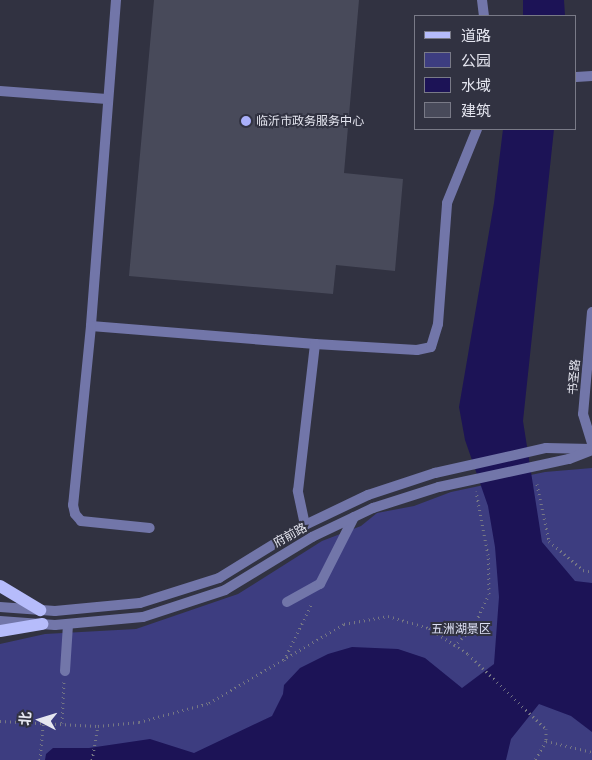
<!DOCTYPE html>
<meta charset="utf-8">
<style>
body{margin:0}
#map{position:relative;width:592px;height:760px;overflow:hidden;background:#313241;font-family:Montserrat,"Noto Sans SC",sans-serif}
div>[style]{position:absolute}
.green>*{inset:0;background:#3d3d80}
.water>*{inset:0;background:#1c1356}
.building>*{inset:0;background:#484a5a}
.path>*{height:3px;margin-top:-1.5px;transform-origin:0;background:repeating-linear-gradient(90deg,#767784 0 1px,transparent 0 5px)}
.service>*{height:10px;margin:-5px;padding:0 5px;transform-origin:5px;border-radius:5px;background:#7276a9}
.minor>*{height:10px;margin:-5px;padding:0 5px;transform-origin:5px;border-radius:5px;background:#7276a9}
.tertiary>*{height:10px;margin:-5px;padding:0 5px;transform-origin:5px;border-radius:5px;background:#7276a9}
.primary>*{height:12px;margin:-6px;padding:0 6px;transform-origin:6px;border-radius:6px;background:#b6bcfb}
.dots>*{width:14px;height:14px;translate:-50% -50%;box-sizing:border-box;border:2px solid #313241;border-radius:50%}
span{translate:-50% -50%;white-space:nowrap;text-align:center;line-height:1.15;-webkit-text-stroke:4px #313241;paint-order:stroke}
.poi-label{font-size:12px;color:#e5e6f0}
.left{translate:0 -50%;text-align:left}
.street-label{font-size:12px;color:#e5e6f0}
.park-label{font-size:12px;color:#dde0f5}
.legend{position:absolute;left:414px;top:15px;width:162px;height:115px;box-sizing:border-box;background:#313241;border:1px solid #797a87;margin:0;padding:6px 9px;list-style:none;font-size:15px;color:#e5e6f0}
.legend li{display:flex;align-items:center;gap:10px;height:25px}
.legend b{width:25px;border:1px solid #797a87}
.north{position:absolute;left:15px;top:695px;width:50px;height:50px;-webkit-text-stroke:4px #313241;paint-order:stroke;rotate:275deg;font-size:14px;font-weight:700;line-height:20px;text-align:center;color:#e5e6f0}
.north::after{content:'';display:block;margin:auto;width:18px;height:22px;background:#e5e6f0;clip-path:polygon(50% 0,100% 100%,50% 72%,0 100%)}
</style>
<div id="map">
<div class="green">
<div style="clip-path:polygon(592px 468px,592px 760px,0 760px,0 644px,45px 634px,136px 629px,238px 594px,322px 541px,361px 526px,377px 513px,414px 506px,451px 492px,545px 472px)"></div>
</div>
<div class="water">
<div style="clip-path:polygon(523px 0,564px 0,565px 16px,523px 16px)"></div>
<div style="clip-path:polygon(503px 129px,554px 129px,523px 421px,542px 542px,575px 581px,592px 583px,592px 732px,571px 716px,539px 704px,511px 739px,506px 760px,45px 760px,46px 754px,53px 748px,89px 748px,150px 739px,194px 753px,272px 716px,283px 694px,284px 685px,300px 668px,328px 654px,352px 647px,398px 649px,425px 658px,462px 688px,494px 664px,499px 597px,495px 547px,488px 506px,465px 440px,459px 407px,494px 203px)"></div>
</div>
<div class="building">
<div style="clip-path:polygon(154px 0,359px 0,344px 173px,403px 179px,395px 271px,336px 265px,333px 294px,129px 276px)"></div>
</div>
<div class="path">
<div style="left:537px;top:484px;width:58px;rotate:78.1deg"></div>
<div style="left:549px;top:541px;width:45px;rotate:40.5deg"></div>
<div style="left:583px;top:570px;width:9px;rotate:13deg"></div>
<div style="left:454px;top:646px;width:28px;rotate:-45deg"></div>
<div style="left:474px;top:626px;width:35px;rotate:-65deg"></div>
<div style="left:489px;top:594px;width:39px;rotate:-91deg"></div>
<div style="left:488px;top:555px;width:65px;rotate:-100.6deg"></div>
<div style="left:284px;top:660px;width:64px;rotate:-63.8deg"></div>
<div style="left:0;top:721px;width:98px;rotate:2.9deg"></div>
<div style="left:98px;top:726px;width:41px;rotate:-5.6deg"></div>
<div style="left:139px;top:722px;width:73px;rotate:-15.2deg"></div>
<div style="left:209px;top:703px;width:156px;rotate:-30.3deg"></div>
<div style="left:344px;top:624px;width:45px;rotate:-10.3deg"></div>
<div style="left:388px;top:616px;width:43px;rotate:16.3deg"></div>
<div style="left:429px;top:628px;width:47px;rotate:33.7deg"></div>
<div style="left:468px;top:654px;width:108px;rotate:43.9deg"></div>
<div style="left:546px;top:729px;width:12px;rotate:90deg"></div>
<div style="left:546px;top:741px;width:22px;rotate:120deg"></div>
<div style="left:62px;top:723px;width:42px;rotate:-87.3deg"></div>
<div style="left:546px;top:741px;width:47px;rotate:13.4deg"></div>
<div style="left:40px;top:760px;width:37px;rotate:-85deg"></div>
<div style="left:92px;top:760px;width:35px;rotate:-80deg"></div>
</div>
<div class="service">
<div style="left:116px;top:0;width:327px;rotate:94.4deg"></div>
<div style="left:91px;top:326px;width:225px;rotate:4.6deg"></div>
<div style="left:315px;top:344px;width:102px;rotate:3.4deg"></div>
<div style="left:417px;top:350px;width:14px;rotate:-12deg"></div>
<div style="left:431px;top:347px;width:24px;rotate:-73deg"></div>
<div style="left:438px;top:324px;width:121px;rotate:-85.7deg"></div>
<div style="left:447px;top:203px;width:80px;rotate:-67.9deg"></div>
<div style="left:482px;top:0;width:16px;rotate:83deg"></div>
<div style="left:0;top:91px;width:107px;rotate:4.3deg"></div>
<div style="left:91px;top:326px;width:180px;rotate:95.7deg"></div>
<div style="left:73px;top:505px;width:9px;rotate:77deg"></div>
<div style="left:75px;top:514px;width:9px;rotate:49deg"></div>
<div style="left:81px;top:521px;width:69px;rotate:5.8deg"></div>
<div style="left:305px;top:525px;width:35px;rotate:-102deg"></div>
<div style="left:298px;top:491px;width:148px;rotate:-83.4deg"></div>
<div style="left:287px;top:602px;width:38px;rotate:-29deg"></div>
<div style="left:320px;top:584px;width:75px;rotate:-63.1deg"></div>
<div style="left:65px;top:671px;width:47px;rotate:-86.3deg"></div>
</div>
<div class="minor">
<div style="left:576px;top:77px;width:16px;rotate:-4deg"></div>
</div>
<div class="tertiary">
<div style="left:592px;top:312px;width:102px;rotate:95deg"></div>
<div style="left:583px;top:414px;width:31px;rotate:73deg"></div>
<div style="left:0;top:607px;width:55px;rotate:4.2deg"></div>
<div style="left:55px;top:611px;width:85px;rotate:-5.4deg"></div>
<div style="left:140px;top:603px;width:83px;rotate:-17.6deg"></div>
<div style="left:219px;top:578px;width:101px;rotate:-31.6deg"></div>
<div style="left:305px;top:525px;width:70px;rotate:-25.5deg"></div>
<div style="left:368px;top:495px;width:71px;rotate:-18.2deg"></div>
<div style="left:435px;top:473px;width:114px;rotate:-12.7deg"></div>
<div style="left:546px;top:448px;width:45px;rotate:1.3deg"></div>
<div style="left:0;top:621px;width:55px;rotate:4.2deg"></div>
<div style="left:55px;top:625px;width:88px;rotate:-5.2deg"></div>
<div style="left:143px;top:617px;width:86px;rotate:-18.2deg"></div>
<div style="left:225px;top:590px;width:102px;rotate:-31.3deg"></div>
<div style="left:312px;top:537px;width:68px;rotate:-25.4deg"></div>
<div style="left:373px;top:508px;width:69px;rotate:-17.7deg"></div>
<div style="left:439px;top:487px;width:133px;rotate:-12.2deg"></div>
<div style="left:569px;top:459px;width:25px;rotate:-21deg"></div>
</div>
<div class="primary">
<div style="left:0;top:586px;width:47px;rotate:31deg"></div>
<div style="left:0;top:631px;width:43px;rotate:-9.5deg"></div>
</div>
<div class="dots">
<div style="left:246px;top:121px;background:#aab0fb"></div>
</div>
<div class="poi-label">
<span class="left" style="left:256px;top:121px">临沂市政务服务中心</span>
</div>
<div class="street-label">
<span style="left:574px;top:377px;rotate:-85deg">书圣路</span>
<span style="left:290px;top:535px;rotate:-29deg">府前路</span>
</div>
<div class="park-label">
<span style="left:461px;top:629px">五洲湖景区</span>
</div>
<ul class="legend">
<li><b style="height:6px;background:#b6bcfb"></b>道路</li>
<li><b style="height:14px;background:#3d3d80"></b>公园</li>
<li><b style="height:14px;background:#1c1356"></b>水域</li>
<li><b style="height:14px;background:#484a5a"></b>建筑</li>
</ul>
<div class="north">北</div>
</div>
